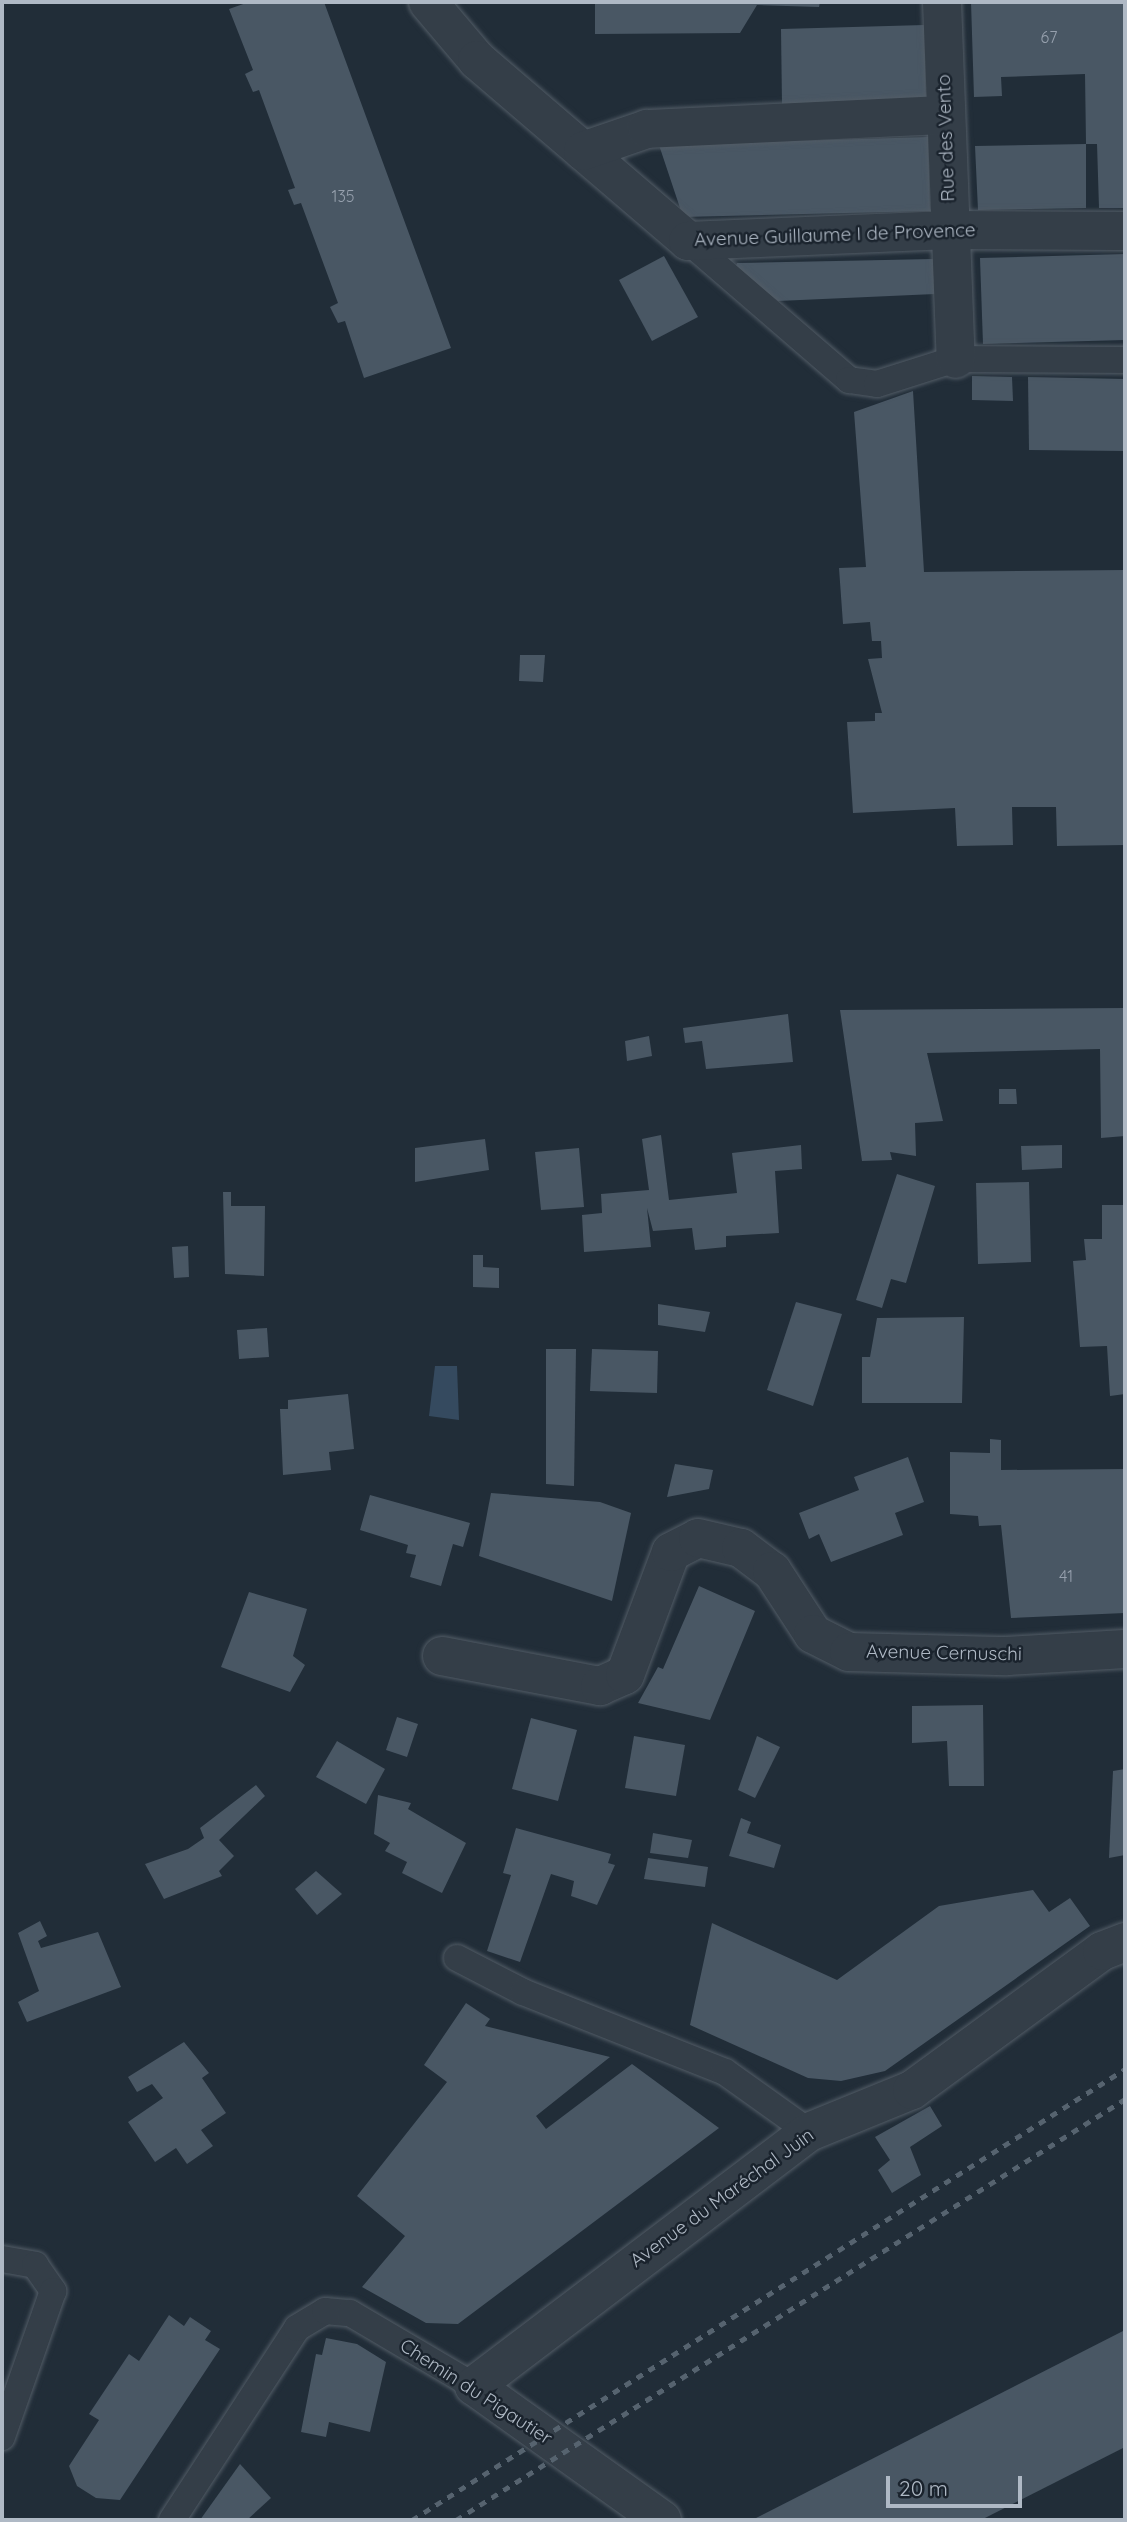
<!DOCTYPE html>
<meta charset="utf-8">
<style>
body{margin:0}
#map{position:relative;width:1127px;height:2522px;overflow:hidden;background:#212d38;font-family:Quicksand,sans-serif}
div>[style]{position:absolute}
.water>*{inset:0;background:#354a5f}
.building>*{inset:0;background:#495764}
.roads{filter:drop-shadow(0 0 2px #525c66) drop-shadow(0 0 2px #525c66)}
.lane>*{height:26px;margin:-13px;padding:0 13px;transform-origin:13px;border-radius:13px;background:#343e48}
.street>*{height:38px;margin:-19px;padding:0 19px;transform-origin:19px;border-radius:19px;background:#343e48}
.rail>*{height:5px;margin-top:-2.5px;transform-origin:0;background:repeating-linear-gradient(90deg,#56636f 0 7px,transparent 0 14px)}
span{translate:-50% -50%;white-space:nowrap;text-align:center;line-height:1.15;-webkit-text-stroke:5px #1a232d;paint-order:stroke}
.number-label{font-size:16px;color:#96a0ad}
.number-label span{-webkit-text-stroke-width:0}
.street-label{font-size:19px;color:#afb9c5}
.frame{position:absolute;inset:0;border:4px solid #afb9c5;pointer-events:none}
.scale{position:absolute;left:886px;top:2476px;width:136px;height:32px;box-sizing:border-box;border:4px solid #afb9c5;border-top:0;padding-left:9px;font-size:21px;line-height:24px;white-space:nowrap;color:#afb9c5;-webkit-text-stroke:5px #1a232d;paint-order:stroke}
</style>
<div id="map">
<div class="water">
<div style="clip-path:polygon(435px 1366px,457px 1366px,459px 1420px,429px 1416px)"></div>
</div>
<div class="building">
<div style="clip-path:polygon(249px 2px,324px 2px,451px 348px,364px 378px,345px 321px,338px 323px,330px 307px,338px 303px,301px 203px,294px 205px,288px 190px,295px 188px,259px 90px,253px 92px,245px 74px,253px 70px,229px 9px)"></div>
<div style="clip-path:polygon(595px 2px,820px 2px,819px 7px,757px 5px,740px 33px,595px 34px)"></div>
<div style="clip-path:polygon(971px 2px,1125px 2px,1125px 208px,1099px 208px,1097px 144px,1086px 144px,1086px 208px,978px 210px,975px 146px,1086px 144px,1085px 74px,1001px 77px,1002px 96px,974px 97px)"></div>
<div style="clip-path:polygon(924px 25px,926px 101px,782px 105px,781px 29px)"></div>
<div style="clip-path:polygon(928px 137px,930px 211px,683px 217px,659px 145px)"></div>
<div style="clip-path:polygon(1125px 254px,1125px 340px,983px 344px,980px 258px)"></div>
<div style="clip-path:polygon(664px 256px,698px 317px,652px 341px,619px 280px)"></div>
<div style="clip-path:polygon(933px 259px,935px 294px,778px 301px,735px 269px,737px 263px)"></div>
<div style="clip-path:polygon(972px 376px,1012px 377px,1013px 401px,972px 400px)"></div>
<div style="clip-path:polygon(1028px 377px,1125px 379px,1125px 451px,1029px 450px)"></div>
<div style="clip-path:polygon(913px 391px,924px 572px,1125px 570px,1125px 845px,1057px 846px,1056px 807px,1012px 807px,1013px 845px,957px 846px,955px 808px,853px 813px,847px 722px,875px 721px,875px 713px,882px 713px,868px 659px,882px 658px,881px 641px,872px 641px,870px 622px,843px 624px,839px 568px,866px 567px,854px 412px)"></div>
<div style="clip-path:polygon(520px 655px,545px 655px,543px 682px,519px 681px)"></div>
<div style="clip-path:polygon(1125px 1008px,1125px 1136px,1101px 1138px,1100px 1049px,927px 1053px,943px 1121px,915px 1123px,916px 1156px,890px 1152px,892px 1160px,862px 1161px,840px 1010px)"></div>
<div style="clip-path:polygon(788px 1014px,793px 1062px,706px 1069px,702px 1041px,685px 1043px,683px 1028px)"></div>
<div style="clip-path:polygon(649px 1036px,652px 1056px,627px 1061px,625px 1041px)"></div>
<div style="clip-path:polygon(999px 1089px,1016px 1089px,1017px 1104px,999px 1104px)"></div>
<div style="clip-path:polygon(661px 1135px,669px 1200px,737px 1193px,732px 1153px,801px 1145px,802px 1169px,775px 1171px,779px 1233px,726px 1236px,726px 1247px,695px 1250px,692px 1228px,653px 1231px,647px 1208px,651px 1247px,584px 1252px,582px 1215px,602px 1213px,601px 1194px,649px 1190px,642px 1139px)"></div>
<div style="clip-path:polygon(485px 1139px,489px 1170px,415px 1182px,415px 1148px)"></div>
<div style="clip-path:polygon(1062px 1145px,1062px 1168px,1022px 1170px,1021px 1146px)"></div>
<div style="clip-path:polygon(579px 1148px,584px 1207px,541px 1210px,535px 1152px)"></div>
<div style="clip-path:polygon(897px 1174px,935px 1186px,906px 1283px,891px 1279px,882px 1308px,856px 1300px)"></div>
<div style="clip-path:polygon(1029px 1182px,1031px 1262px,978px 1264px,976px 1183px)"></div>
<div style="clip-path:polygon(223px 1192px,231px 1192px,231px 1206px,265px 1206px,264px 1276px,225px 1274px)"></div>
<div style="clip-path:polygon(1102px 1205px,1125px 1205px,1125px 1394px,1110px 1396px,1107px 1346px,1080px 1347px,1073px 1261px,1086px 1260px,1084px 1239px,1102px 1239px)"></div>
<div style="clip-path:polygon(188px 1246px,189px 1277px,174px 1278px,172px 1247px)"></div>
<div style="clip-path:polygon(473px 1255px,483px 1255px,483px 1267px,499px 1268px,499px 1288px,473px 1287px)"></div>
<div style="clip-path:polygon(796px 1302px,842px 1314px,813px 1406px,767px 1390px)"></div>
<div style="clip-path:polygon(658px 1304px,710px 1312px,705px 1332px,658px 1325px)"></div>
<div style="clip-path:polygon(964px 1317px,962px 1403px,862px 1403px,862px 1357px,870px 1357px,877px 1318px)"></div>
<div style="clip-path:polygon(267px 1328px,269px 1357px,239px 1359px,237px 1330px)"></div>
<div style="clip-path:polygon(546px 1349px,576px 1349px,574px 1486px,546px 1484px)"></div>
<div style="clip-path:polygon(592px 1349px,658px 1351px,657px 1393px,590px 1391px)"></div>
<div style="clip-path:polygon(348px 1394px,354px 1449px,329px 1452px,331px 1470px,283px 1475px,280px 1409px,288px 1409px,288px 1400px)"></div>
<div style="clip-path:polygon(990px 1439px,1001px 1440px,1001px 1470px,1125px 1469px,1125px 1613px,1011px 1618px,1001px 1525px,979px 1526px,978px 1516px,950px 1514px,950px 1452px,990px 1453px)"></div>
<div style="clip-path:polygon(908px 1457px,924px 1502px,895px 1513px,903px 1535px,831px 1562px,819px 1534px,809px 1539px,799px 1513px,859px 1490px,854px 1477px)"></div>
<div style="clip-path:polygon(675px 1464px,713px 1470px,709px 1489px,667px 1497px)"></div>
<div style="clip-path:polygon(491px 1493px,600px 1502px,631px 1513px,612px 1601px,479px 1556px)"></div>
<div style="clip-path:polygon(370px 1495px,470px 1523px,463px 1547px,453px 1544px,441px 1586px,410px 1577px,416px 1555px,406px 1553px,408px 1545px,360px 1530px)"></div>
<div style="clip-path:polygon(699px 1586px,755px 1611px,710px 1720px,638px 1703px,658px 1667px,663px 1669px)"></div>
<div style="clip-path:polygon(249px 1592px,307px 1609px,293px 1656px,305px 1665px,290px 1692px,221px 1667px)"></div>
<div style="clip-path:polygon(983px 1705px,984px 1786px,949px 1786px,947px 1741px,912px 1743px,912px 1706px)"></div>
<div style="clip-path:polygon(397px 1717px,418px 1724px,407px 1757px,386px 1750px)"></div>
<div style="clip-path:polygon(531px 1718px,577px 1730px,558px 1801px,512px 1789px)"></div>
<div style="clip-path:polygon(634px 1736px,685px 1745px,676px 1796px,625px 1788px)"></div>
<div style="clip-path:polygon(757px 1736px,780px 1747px,755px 1798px,738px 1790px)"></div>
<div style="clip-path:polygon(337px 1741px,385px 1769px,366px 1804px,316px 1777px)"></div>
<div style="clip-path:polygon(1125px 1769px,1125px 1855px,1109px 1858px,1113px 1771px)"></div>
<div style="clip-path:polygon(256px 1785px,265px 1796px,219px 1840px,234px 1856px,219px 1871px,222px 1876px,164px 1899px,145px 1864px,188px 1849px,204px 1838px,200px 1828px)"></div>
<div style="clip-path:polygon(378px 1795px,411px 1803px,408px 1809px,466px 1843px,442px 1893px,402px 1873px,407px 1862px,385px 1851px,390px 1843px,374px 1834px)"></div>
<div style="clip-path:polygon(741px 1818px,751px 1822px,747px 1833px,781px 1845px,774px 1868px,729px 1856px)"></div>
<div style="clip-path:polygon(516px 1828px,611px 1854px,608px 1863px,615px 1865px,597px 1905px,571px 1896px,574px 1881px,551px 1874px,520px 1962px,487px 1951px,511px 1875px,503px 1873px)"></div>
<div style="clip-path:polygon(653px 1833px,692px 1840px,688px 1858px,650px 1853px)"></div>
<div style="clip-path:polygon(648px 1858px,708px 1867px,705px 1887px,644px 1879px)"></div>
<div style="clip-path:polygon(316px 1871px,342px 1894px,317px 1915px,295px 1889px)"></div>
<div style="clip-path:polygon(1033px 1890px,1049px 1912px,1070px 1898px,1090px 1926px,885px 2071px,841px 2081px,808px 2078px,690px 2025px,712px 1923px,837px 1980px,939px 1906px)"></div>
<div style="clip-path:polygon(40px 1921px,47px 1936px,38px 1941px,41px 1948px,98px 1932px,121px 1987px,27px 2022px,18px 2002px,39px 1991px,18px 1933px)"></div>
<div style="clip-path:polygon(466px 2003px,490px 2019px,485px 2026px,610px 2057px,536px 2116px,546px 2129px,632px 2064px,719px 2128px,458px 2324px,426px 2323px,362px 2287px,405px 2236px,357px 2196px,447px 2082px,424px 2065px)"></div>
<div style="clip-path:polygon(184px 2042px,209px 2073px,202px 2078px,226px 2113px,201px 2130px,213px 2146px,187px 2164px,176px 2148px,155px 2162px,128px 2122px,163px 2098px,152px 2084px,137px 2092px,128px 2077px)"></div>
<div style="clip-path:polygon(930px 2106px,942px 2126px,910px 2147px,921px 2175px,892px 2193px,878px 2170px,890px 2160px,875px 2137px)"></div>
<div style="clip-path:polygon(169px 2315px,184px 2326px,190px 2317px,211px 2331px,205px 2340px,220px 2349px,120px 2500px,96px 2498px,77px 2486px,69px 2466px,99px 2420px,89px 2414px,129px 2354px,139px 2361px)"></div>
<div style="clip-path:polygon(1125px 2330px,1125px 2447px,981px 2520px,752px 2520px)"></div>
<div style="clip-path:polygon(326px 2338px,357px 2344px,386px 2362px,370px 2432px,329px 2422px,326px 2437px,301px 2432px,316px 2354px,322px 2355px)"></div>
<div style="clip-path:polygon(240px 2464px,271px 2498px,247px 2520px,200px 2520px)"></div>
</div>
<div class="roads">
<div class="lane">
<div style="left:688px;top:241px;width:213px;rotate:40.8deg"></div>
<div style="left:849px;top:380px;width:28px;rotate:8deg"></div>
<div style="left:877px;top:384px;width:83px;rotate:-17.6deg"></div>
<div style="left:956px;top:359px;width:169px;rotate:0.3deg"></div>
<div style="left:457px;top:1958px;width:74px;rotate:27.3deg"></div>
<div style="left:523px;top:1992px;width:217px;rotate:21.6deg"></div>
<div style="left:725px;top:2072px;width:103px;rotate:35.5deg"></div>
<div style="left:2px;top:2259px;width:34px;rotate:10deg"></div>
<div style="left:35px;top:2265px;width:32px;rotate:55deg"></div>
<div style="left:53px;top:2291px;width:155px;rotate:109.3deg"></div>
<div style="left:172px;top:2520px;width:229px;rotate:-56.9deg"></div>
<div style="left:297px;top:2328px;width:33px;rotate:-31deg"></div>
<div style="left:325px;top:2311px;width:25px;rotate:5deg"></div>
<div style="left:350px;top:2313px;width:144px;rotate:30.5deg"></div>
</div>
<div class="street">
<div style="left:428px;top:2px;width:76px;rotate:49.8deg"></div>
<div style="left:477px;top:60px;width:278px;rotate:40.6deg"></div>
<div style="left:688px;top:241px;width:261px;rotate:-2.4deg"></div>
<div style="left:949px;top:230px;width:176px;rotate:0.3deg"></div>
<div style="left:942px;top:2px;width:357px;rotate:87.8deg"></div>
<div style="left:583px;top:151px;width:68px;rotate:-19deg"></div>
<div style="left:647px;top:129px;width:298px;rotate:-2.7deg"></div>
<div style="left:442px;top:1656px;width:161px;rotate:10.8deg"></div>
<div style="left:600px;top:1686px;width:27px;rotate:-24deg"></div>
<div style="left:625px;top:1675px;width:131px;rotate:-69.5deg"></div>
<div style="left:671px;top:1552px;width:30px;rotate:-27deg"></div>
<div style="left:698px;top:1538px;width:44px;rotate:13.1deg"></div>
<div style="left:741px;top:1548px;width:39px;rotate:37deg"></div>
<div style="left:772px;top:1571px;width:75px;rotate:56.9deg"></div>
<div style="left:813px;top:1634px;width:40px;rotate:26.6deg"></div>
<div style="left:849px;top:1652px;width:158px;rotate:1.5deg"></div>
<div style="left:1007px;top:1656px;width:118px;rotate:-3.4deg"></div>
<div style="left:662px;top:2520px;width:231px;rotate:-144.5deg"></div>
<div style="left:474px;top:2386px;width:420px;rotate:-37.2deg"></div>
<div style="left:809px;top:2132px;width:111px;rotate:-22.2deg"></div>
<div style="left:912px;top:2090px;width:235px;rotate:-36.2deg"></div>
<div style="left:1102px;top:1951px;width:25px;rotate:-21deg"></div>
</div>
</div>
<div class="rail">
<div style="left:412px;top:2520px;width:844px;rotate:-32.31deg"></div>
<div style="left:456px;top:2520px;width:790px;rotate:-32.18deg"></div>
</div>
<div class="number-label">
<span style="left:1049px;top:37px">67</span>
<span style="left:343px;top:196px">135</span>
<span style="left:1066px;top:1576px">41</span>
</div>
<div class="street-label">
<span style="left:946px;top:138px;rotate:-92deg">Rue des Vento</span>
<span style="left:835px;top:235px;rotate:-2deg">Avenue Guillaume I de Provence</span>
<span style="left:944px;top:1653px;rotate:1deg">Avenue Cernuschi</span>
<span style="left:722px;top:2198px;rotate:-36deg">Avenue du Maréchal Juin</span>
<span style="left:476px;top:2392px;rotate:33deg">Chemin du Pigautier</span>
</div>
<div class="frame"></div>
<div class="scale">20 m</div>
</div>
